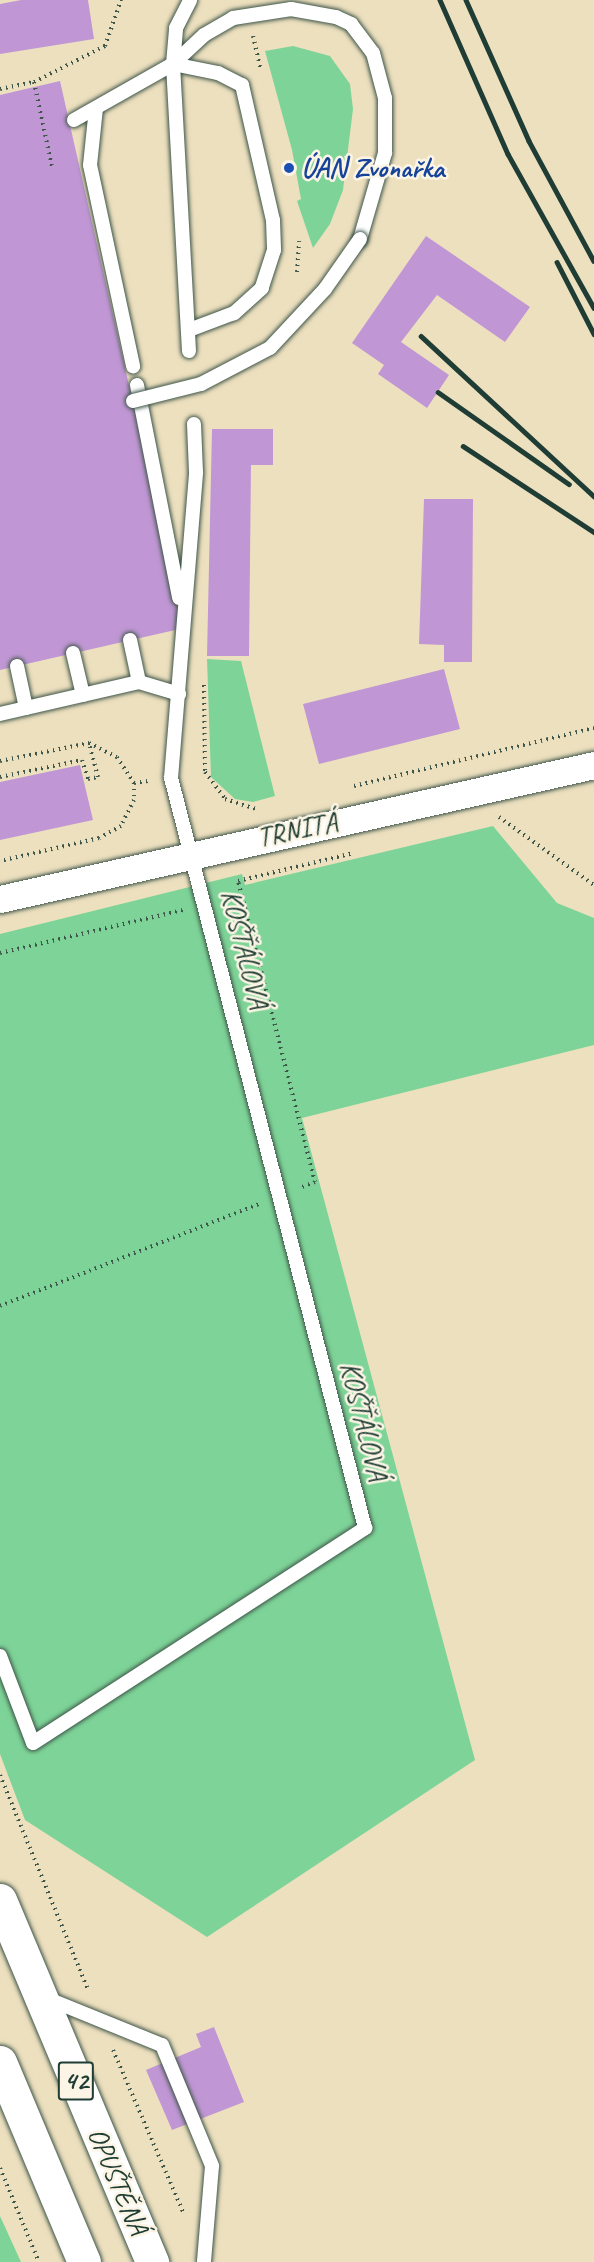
<!DOCTYPE html>
<meta charset="utf-8">
<style>
body{margin:0}
#map{position:relative;width:594px;height:2262px;overflow:hidden;background:#ede0bf;font-family:Caveat,sans-serif}
div>[style]{position:absolute}
.green>*{inset:0;background:#7ed498}
.building>*{inset:0;background:#c097d4}
.path>*{height:4px;margin-top:-2px;transform-origin:0;background:repeating-linear-gradient(90deg,#3e5549 0 1.5px,transparent 0 6px)}
.roads{filter:drop-shadow(0 0 2px #3e5549) drop-shadow(0 0 2px #3e5549)}
.service>*{height:14px;margin:-7px;padding:0 7px;transform-origin:7px;border-radius:7px;background:#fff}
.minor>*{height:27px;margin:-13.5px;padding:0 13.5px;transform-origin:13.5px;border-radius:13.5px;background:#fff}
.primary>*{height:33px;margin:-16.5px;padding:0 16.5px;transform-origin:16.5px;border-radius:16.5px;background:#fff}
.rail>*{height:4.5px;margin:-2.25px;padding:0 2.25px;transform-origin:2.25px;border-radius:2.25px;background:#1f3d34}
.bridges{filter:drop-shadow(0 0 2px #3e5549) drop-shadow(0 0 2px #3e5549)}
.service-bridge>*{height:14px;margin:-7px;padding:0 7px;transform-origin:7px;border-radius:7px;background:#fff}
.dots>*{width:16px;height:16px;translate:-50% -50%;box-sizing:border-box;border:3px solid #fcf5e5;border-radius:50%}
span{translate:-50% -50%;white-space:nowrap;text-align:center;line-height:1.15;-webkit-text-stroke:5px #fcf5e5;paint-order:stroke}
.shield-label span{padding:2px 4px;background:#fcf5e5;border:2px solid;border-radius:4px;-webkit-text-stroke-width:0}
.shield-label{font-size:27px;color:#1f3d34;font-weight:700}
.transit-label{font-size:28px;color:#164399;font-weight:700}
.left{translate:0 -50%;text-align:left}
.street-label{font-size:28px;color:#1f3d34}
</style>
<div id="map">
<div class="green">
<div style="clip-path:polygon(293px 46px,330px 56px,350px 84px,353px 109px,343px 190px,330px 224px,313px 248px,297px 201px,301px 199px,292px 150px,265px 51px)"></div>
<div style="clip-path:polygon(207px 659px,241px 661px,275px 796px,253px 802px,235px 799px,211px 777px)"></div>
<div style="clip-path:polygon(493px 826px,557px 903px,594px 918px,594px 1045px,302px 1118px,475px 1760px,207px 1937px,25px 1820px,0 1754px,0 934px,242px 874px,245px 885px)"></div>
<div style="clip-path:polygon(0 2216px,21px 2262px,0 2262px)"></div>
</div>
<div class="building">
<div style="clip-path:polygon(21px 0,88px 0,94px 39px,0 54px,0 4px)"></div>
<div style="clip-path:polygon(60px 81px,184px 628px,0 670px,0 95px)"></div>
<div style="clip-path:polygon(426px 236px,530px 307px,505px 342px,437px 295px,401px 342px,449px 375px,427px 408px,378px 374px,384px 365px,352px 343px)"></div>
<div style="clip-path:polygon(212px 429px,273px 429px,273px 465px,251px 465px,249px 656px,207px 656px)"></div>
<div style="clip-path:polygon(424px 499px,473px 499px,472px 662px,444px 662px,444px 645px,419px 644px)"></div>
<div style="clip-path:polygon(444px 669px,460px 729px,319px 764px,303px 704px)"></div>
<div style="clip-path:polygon(80px 765px,93px 820px,0 840px,0 782px)"></div>
<div style="clip-path:polygon(214px 2027px,244px 2102px,172px 2130px,146px 2070px,201px 2047px,196px 2034px)"></div>
</div>
<div class="path">
<div style="left:253px;top:36px;width:35px;rotate:77deg"></div>
<div style="left:34px;top:82px;width:87px;rotate:78deg"></div>
<div style="left:0;top:89px;width:35px;rotate:-12deg"></div>
<div style="left:34px;top:82px;width:80px;rotate:-26.9deg"></div>
<div style="left:105px;top:46px;width:49px;rotate:-70.8deg"></div>
<div style="left:297px;top:272px;width:31px;rotate:-86deg"></div>
<div style="left:204px;top:685px;width:87px;rotate:89.3deg"></div>
<div style="left:205px;top:772px;width:34px;rotate:53deg"></div>
<div style="left:225px;top:799px;width:33px;rotate:18deg"></div>
<div style="left:0;top:761px;width:91px;rotate:-11.4deg"></div>
<div style="left:89px;top:743px;width:31px;rotate:27deg"></div>
<div style="left:117px;top:757px;width:31px;rotate:57deg"></div>
<div style="left:134px;top:783px;width:17px;rotate:90deg"></div>
<div style="left:134px;top:800px;width:29px;rotate:117deg"></div>
<div style="left:121px;top:826px;width:25px;rotate:151deg"></div>
<div style="left:99px;top:838px;width:102px;rotate:166.9deg"></div>
<div style="left:0;top:777px;width:84px;rotate:-11.7deg"></div>
<div style="left:82px;top:760px;width:20px;rotate:72deg"></div>
<div style="left:88px;top:779px;width:10px;rotate:-11deg"></div>
<div style="left:98px;top:777px;width:35px;rotate:-105deg"></div>
<div style="left:134px;top:783px;width:14px;rotate:-8deg"></div>
<div style="left:354px;top:786px;width:247px;rotate:-13.6deg"></div>
<div style="left:499px;top:817px;width:117px;rotate:35.6deg"></div>
<div style="left:242px;top:896px;width:295px;rotate:75.7deg"></div>
<div style="left:315px;top:1182px;width:17px;rotate:159deg"></div>
<div style="left:226px;top:900px;width:16px;rotate:-14deg"></div>
<div style="left:242px;top:896px;width:16px;rotate:-105deg"></div>
<div style="left:238px;top:881px;width:119px;rotate:-13.6deg"></div>
<div style="left:0;top:953px;width:188px;rotate:-13.2deg"></div>
<div style="left:0;top:1306px;width:278px;rotate:-21.5deg"></div>
<div style="left:0;top:1775px;width:232px;rotate:67.7deg"></div>
<div style="left:113px;top:2050px;width:179px;rotate:66.6deg"></div>
<div style="left:0;top:2168px;width:102px;rotate:67.5deg"></div>
</div>
<div class="roads">
<div class="service">
<div style="left:173px;top:64px;width:46px;rotate:11.3deg"></div>
<div style="left:218px;top:73px;width:27px;rotate:27deg"></div>
<div style="left:242px;top:85px;width:139px;rotate:77.1deg"></div>
<div style="left:273px;top:220px;width:30px;rotate:88deg"></div>
<div style="left:274px;top:250px;width:40px;rotate:108deg"></div>
<div style="left:262px;top:288px;width:38px;rotate:138deg"></div>
<div style="left:234px;top:313px;width:48px;rotate:159.3deg"></div>
<div style="left:96px;top:108px;width:57px;rotate:96deg"></div>
<div style="left:90px;top:165px;width:206px;rotate:77.9deg"></div>
<div style="left:74px;top:120px;width:114px;rotate:-29.5deg"></div>
<div style="left:173px;top:64px;width:42px;rotate:-43.1deg"></div>
<div style="left:204px;top:35px;width:34px;rotate:-30deg"></div>
<div style="left:233px;top:18px;width:59px;rotate:-8.8deg"></div>
<div style="left:291px;top:9px;width:46px;rotate:10.1deg"></div>
<div style="left:336px;top:17px;width:17px;rotate:25deg"></div>
<div style="left:351px;top:24px;width:36px;rotate:53deg"></div>
<div style="left:373px;top:53px;width:47px;rotate:75.1deg"></div>
<div style="left:385px;top:98px;width:55px;rotate:90deg"></div>
<div style="left:385px;top:153px;width:90px;rotate:106.2deg"></div>
<div style="left:189px;top:351px;width:287px;rotate:-93.2deg"></div>
<div style="left:173px;top:64px;width:36px;rotate:-85deg"></div>
<div style="left:176px;top:28px;width:31px;rotate:-63deg"></div>
<div style="left:137px;top:385px;width:217px;rotate:78.8deg"></div>
<div style="left:130px;top:640px;width:43px;rotate:77.9deg"></div>
<div style="left:73px;top:653px;width:43px;rotate:76.6deg"></div>
<div style="left:17px;top:666px;width:43px;rotate:77.9deg"></div>
<div style="left:0;top:714px;width:143px;rotate:-13deg"></div>
<div style="left:139px;top:682px;width:42px;rotate:16.7deg"></div>
<div style="left:0;top:1656px;width:93px;rotate:69.2deg"></div>
<div style="left:33px;top:1743px;width:396px;rotate:-32.9deg"></div>
<div style="left:365px;top:1528px;width:775px;rotate:-104.5deg"></div>
<div style="left:171px;top:778px;width:307px;rotate:-85.3deg"></div>
<div style="left:196px;top:472px;width:48px;rotate:-92.4deg"></div>
<div style="left:46px;top:1998px;width:125px;rotate:22.1deg"></div>
<div style="left:162px;top:2045px;width:131px;rotate:67.5deg"></div>
<div style="left:212px;top:2166px;width:96px;rotate:94.8deg"></div>
</div>
<div class="minor">
<div style="left:0;top:899px;width:609px;rotate:-12.71deg"></div>
</div>
<div class="primary">
<div style="left:0;top:1900px;width:393px;rotate:67.2deg"></div>
<div style="left:0;top:2062px;width:217px;rotate:67.2deg"></div>
</div>
</div>
<div class="rail">
<div style="left:440px;top:0;width:168px;rotate:66.2deg"></div>
<div style="left:508px;top:154px;width:176px;rotate:60.8deg"></div>
<div style="left:466px;top:0;width:154px;rotate:65.9deg"></div>
<div style="left:529px;top:141px;width:136px;rotate:61.6deg"></div>
<div style="left:557px;top:262px;width:81px;rotate:62.8deg"></div>
<div style="left:421px;top:336px;width:236px;rotate:42.8deg"></div>
<div style="left:438px;top:392px;width:160px;rotate:35.1deg"></div>
<div style="left:463px;top:446px;width:157px;rotate:33.3deg"></div>
</div>
<div class="bridges">
<div class="service-bridge">
<div style="left:133px;top:401px;width:70px;rotate:-14deg"></div>
<div style="left:201px;top:384px;width:78px;rotate:-27.6deg"></div>
<div style="left:270px;top:348px;width:81px;rotate:-47deg"></div>
<div style="left:325px;top:289px;width:61px;rotate:-55deg"></div>
</div>
</div>
<div class="dots">
<div style="left:289px;top:168px;background:#1a4fb4"></div>
</div>
<div class="shield-label">
<span style="left:76px;top:2081px">42</span>
</div>
<div class="transit-label">
<span class="left" style="left:301px;top:168px">ÚAN Zvonařka</span>
</div>
<div class="street-label">
<span style="left:297px;top:830px;rotate:-12deg">TRNITÁ</span>
<span style="left:245px;top:949px;rotate:76deg">KOŠŤÁLOVÁ</span>
<span style="left:364px;top:1421px;rotate:76deg">KOŠŤÁLOVÁ</span>
<span style="left:118px;top:2181px;rotate:67deg">OPUŠTĚNÁ</span>
</div>
</div>
